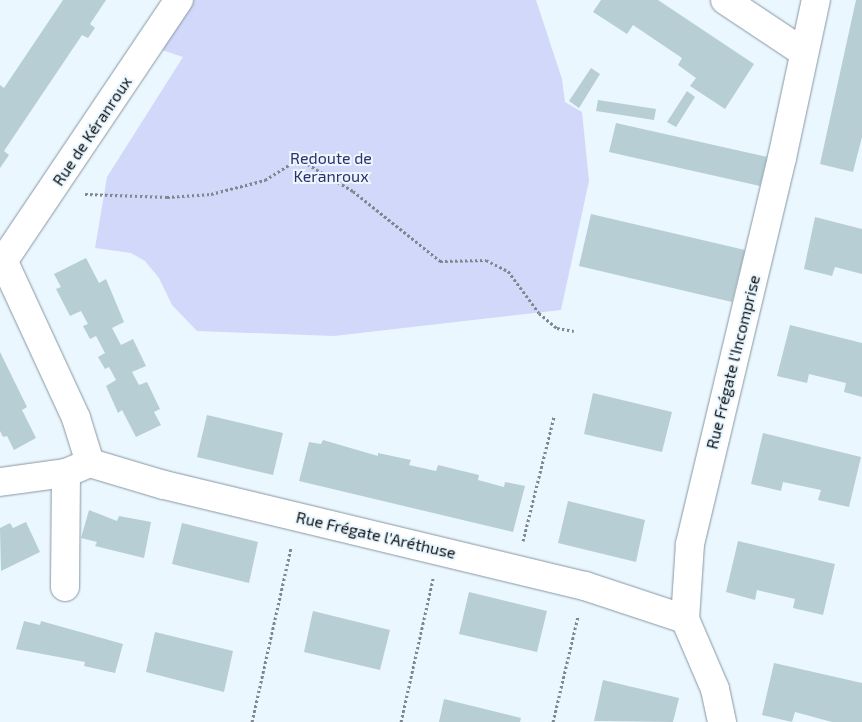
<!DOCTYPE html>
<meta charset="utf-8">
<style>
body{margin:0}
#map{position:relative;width:862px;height:722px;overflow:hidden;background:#ebf7fe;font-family:"Exo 2",sans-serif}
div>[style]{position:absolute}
.green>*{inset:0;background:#d2d8f9}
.building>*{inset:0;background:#b7ced4}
.path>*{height:3px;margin-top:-1.5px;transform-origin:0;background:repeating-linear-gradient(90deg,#7e888e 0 2.5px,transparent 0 5px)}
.roads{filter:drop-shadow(0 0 1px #8697a3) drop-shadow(0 0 1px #8697a3)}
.minor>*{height:28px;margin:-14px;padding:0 14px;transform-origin:14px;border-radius:14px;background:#fff}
span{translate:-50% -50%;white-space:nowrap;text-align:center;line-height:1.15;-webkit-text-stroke:4px #ebf7fe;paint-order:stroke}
.street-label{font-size:16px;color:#0c1217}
.park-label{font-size:16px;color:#2e306b}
</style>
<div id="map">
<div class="green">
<div style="clip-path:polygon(194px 0,536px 0,562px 79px,565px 102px,582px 112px,589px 181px,561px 310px,334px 336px,197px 331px,172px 305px,159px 278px,145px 261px,131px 253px,95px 248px,107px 177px,183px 57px,162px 50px)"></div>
</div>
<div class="building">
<div style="clip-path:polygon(63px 0,106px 0,90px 24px,95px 28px,88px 38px,82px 35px,4px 151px,9px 155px,0 168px,0 85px,4px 88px)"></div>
<div style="clip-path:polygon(601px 0,658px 0,754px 64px,725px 109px,690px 86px,696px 78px,678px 65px,682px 58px,633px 25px,627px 34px,593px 12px)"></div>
<div style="clip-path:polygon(856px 0,862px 0,862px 137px,853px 172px,820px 164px)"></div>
<div style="clip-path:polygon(591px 68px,600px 74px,579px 108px,569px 101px)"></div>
<div style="clip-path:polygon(687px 91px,695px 97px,676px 127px,667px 122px)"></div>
<div style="clip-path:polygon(598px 100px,656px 109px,654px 120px,596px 111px)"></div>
<div style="clip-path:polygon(616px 123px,767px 157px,760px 186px,609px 152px)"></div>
<div style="clip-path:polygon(591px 214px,745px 250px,732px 302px,579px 266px)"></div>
<div style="clip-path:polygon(815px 217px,862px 229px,862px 274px,835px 267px,832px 276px,804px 269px)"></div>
<div style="clip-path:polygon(86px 258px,99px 283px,106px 279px,124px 322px,112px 328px,121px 345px,133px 339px,146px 366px,132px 372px,139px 385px,147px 382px,160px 409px,154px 412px,161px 425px,136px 437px,122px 410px,118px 413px,106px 386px,116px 380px,109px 367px,105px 369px,98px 357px,105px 353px,96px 336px,90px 339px,83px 326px,88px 324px,81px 311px,70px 316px,56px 289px,61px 287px,54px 274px)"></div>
<div style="clip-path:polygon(790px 325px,862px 343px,862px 397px,844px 392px,846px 383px,809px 374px,807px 383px,777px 376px)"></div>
<div style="clip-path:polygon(0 352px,27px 407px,22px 410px,36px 438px,14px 450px,7px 436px,3px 437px,0 431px)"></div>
<div style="clip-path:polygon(593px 393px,672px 412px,662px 452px,584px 434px)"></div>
<div style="clip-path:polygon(207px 415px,283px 433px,273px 475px,197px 457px)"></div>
<div style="clip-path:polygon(763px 433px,861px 457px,849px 507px,818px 500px,821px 490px,783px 482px,781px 491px,751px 484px)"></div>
<div style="clip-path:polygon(323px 440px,378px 456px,378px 453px,411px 460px,409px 465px,436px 471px,438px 465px,479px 475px,478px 480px,504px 487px,505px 482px,525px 486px,513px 532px,299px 481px,309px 442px,321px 444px)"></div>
<div style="clip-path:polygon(568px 501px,645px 520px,636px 562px,558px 543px)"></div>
<div style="clip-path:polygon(89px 510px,117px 521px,119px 516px,151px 522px,144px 558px,95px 546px,97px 542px,81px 538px)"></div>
<div style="clip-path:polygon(26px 522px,40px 552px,1px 571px,0 528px,10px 523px,13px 528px)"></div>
<div style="clip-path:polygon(182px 523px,258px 542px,249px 583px,172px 564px)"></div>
<div style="clip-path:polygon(738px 541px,835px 564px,823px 615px,793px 608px,795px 599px,757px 590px,755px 600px,726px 592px)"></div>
<div style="clip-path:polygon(469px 592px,547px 611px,537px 652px,459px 634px)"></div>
<div style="clip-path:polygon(313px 611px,390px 630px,380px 670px,304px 652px)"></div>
<div style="clip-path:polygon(24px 621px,40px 625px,41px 621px,123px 644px,115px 673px,84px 666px,85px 662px,16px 649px)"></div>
<div style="clip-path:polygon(155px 632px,233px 651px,224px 692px,146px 672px)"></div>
<div style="clip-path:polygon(774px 663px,862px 683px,862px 722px,832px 722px,795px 712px,792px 722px,762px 715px)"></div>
<div style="clip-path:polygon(603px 680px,679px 698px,673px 722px,594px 721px)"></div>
<div style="clip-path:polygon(444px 699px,521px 718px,520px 722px,439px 722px)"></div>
</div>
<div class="path">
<div style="left:85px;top:194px;width:82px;rotate:2.1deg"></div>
<div style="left:167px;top:197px;width:44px;rotate:-3.9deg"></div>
<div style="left:211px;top:194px;width:56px;rotate:-14.5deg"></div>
<div style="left:265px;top:180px;width:40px;rotate:-32deg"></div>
<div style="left:299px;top:159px;width:63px;rotate:30.7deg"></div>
<div style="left:353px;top:191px;width:112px;rotate:38.8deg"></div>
<div style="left:440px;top:261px;width:46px;rotate:-1.2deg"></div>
<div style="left:486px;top:260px;width:25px;rotate:27deg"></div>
<div style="left:508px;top:271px;width:52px;rotate:53.6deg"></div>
<div style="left:539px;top:313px;width:23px;rotate:40deg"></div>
<div style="left:557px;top:328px;width:17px;rotate:10deg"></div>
<div style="left:523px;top:541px;width:128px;rotate:-76deg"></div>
<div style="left:252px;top:722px;width:179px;rotate:-77.4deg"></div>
<div style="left:401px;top:722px;width:147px;rotate:-77.4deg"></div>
<div style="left:553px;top:722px;width:109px;rotate:-76.7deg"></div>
</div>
<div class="roads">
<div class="minor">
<div style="left:725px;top:0;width:94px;rotate:33.7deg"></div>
<div style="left:4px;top:262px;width:172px;rotate:65.2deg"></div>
<div style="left:76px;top:418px;width:47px;rotate:72.7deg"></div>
<div style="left:0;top:266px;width:321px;rotate:-56.1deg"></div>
<div style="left:0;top:482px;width:67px;rotate:-7.8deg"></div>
<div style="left:66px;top:473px;width:26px;rotate:-23deg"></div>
<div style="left:90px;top:463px;width:77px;rotate:16.6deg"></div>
<div style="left:164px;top:485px;width:433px;rotate:13.5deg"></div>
<div style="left:585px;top:586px;width:105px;rotate:18.3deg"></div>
<div style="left:65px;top:587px;width:114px;rotate:-89.5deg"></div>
<div style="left:722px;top:722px;width:34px;rotate:-102deg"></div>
<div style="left:715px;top:689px;width:76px;rotate:-113.2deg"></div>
<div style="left:685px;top:619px;width:75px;rotate:-86.2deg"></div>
<div style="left:690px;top:544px;width:397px;rotate:-76.6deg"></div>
<div style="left:782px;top:158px;width:162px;rotate:-77.9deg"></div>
</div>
</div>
<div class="street-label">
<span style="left:92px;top:131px;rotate:-56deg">Rue de Kéranroux</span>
<span style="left:733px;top:362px;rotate:-76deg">Rue Frégate l'Incomprise</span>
<span style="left:376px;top:535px;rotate:13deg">Rue Frégate l'Aréthuse</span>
</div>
<div class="park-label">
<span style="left:331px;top:167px">Redoute de<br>Keranroux</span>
</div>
</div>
